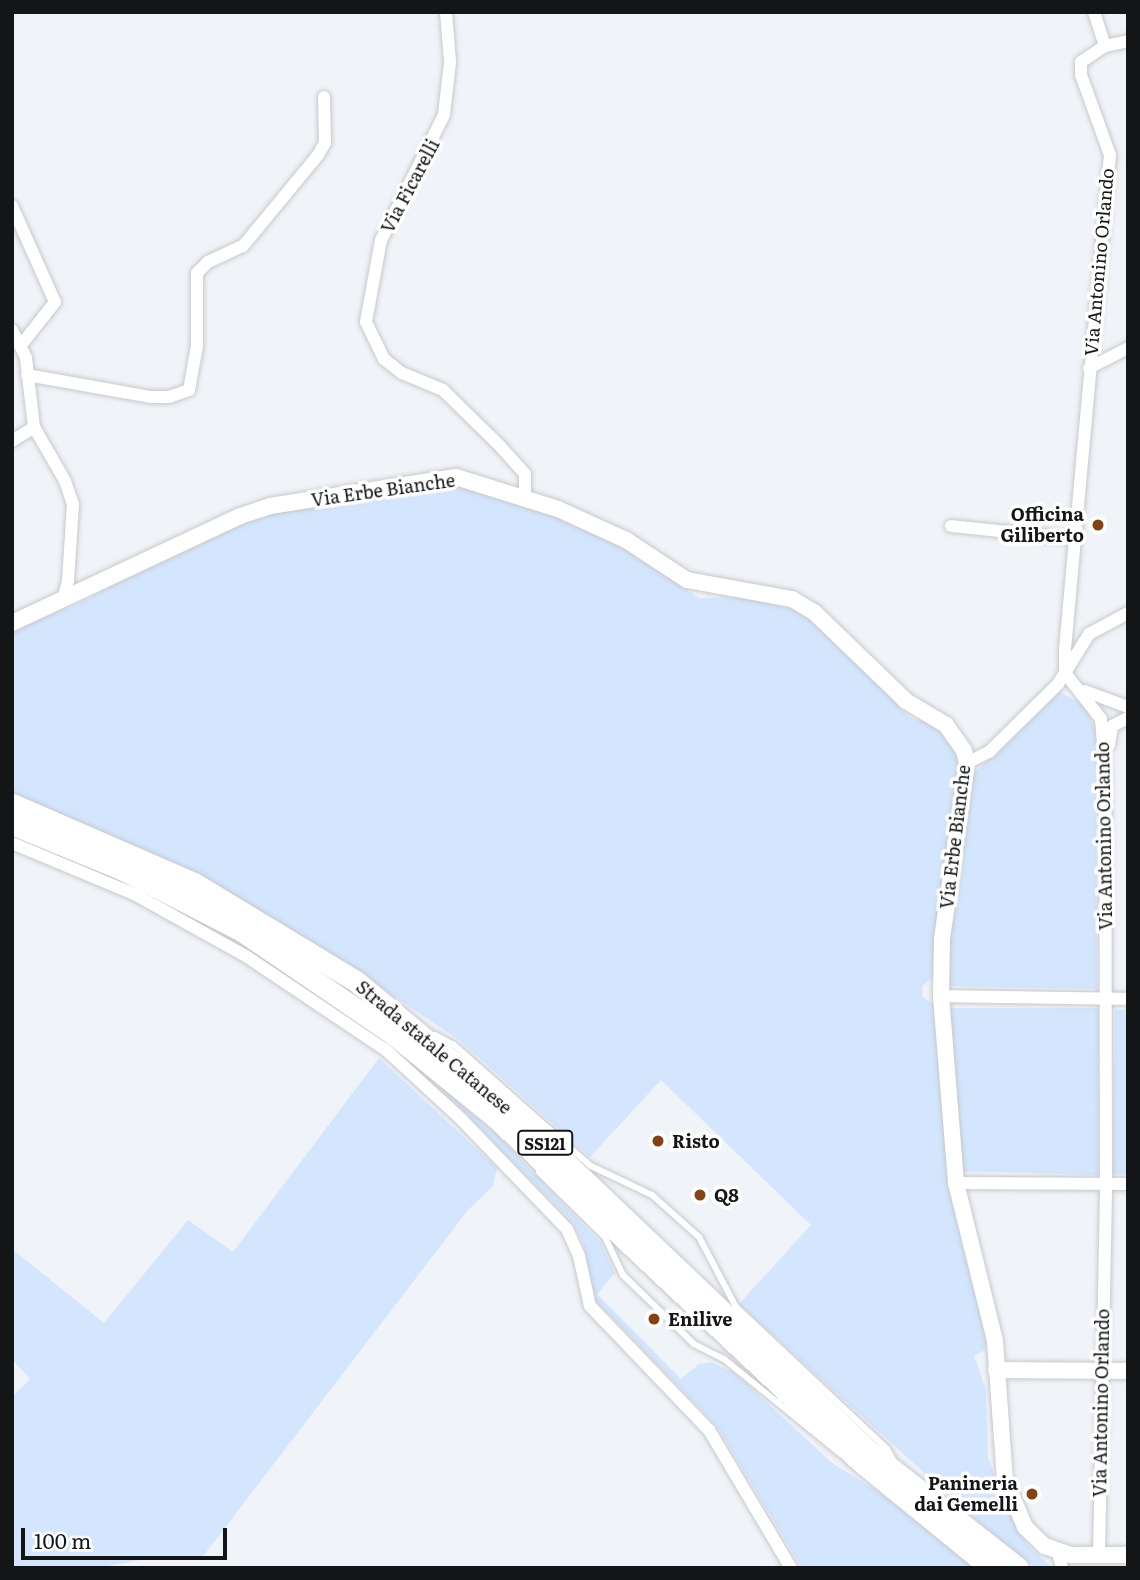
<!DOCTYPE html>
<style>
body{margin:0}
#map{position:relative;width:1140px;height:1580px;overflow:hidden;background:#f0f3f7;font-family:Literata,serif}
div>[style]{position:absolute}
.green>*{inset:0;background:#d3e6fd}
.roads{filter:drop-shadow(0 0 2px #c6c9cd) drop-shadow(0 0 2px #c6c9cd)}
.service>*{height:6px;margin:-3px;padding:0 3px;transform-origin:3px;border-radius:3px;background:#fff}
.minor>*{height:12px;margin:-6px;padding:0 6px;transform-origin:6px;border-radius:6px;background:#fff}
.tertiary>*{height:16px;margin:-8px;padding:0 8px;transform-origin:8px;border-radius:8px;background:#fff}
.primary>*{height:21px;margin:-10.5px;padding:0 10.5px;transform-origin:10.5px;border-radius:10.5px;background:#fff}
.dots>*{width:19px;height:19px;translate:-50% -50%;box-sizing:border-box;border:4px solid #fff;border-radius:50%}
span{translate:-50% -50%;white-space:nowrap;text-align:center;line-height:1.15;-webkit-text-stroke:7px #fff;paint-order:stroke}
.shield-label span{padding:2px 5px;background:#fff;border:2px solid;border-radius:5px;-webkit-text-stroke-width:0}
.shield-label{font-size:16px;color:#141516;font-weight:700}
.street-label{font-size:18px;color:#141516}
.poi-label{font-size:18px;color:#141516;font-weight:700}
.right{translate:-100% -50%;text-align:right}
.left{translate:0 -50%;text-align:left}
.frame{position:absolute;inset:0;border:14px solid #141516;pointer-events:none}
.scale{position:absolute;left:21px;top:1528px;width:206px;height:32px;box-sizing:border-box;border:4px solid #141516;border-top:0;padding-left:9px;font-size:21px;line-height:24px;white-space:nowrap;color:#141516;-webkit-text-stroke:5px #fff;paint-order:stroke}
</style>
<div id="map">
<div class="green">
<div style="clip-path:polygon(461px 484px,555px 514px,623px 546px,699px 598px,742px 597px,799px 611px,859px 662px,904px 712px,913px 719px,936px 724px,947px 736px,957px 756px,958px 772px,933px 978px,922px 986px,923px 997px,934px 1005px,951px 1196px,987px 1339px,985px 1350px,974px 1356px,986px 1390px,988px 1457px,1003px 1498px,1027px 1545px,1053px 1568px,1036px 1568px,980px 1524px,739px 1304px,811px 1225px,661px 1080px,590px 1157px,459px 1040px,317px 945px,215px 885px,12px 793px,12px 630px,76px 605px,183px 549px,271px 513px)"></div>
<div style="clip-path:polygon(1060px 692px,1086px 706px,1096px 734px,1097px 989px,946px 986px,947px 951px,973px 774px)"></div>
<div style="clip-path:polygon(950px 1008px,1099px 1008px,1098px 1175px,962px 1171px)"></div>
<div style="clip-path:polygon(1115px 1010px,1128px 1010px,1128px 1174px,1113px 1174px)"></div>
<div style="clip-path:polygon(379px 1058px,497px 1168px,493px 1186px,468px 1210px,201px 1559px,151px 1558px,97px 1568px,12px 1568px,12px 1397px,30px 1379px,12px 1359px,12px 1249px,104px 1323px,188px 1220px,233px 1252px)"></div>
<div style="clip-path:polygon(427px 1074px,498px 1135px,601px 1243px,615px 1273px,597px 1294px,681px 1379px,699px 1364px,711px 1362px,736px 1374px,832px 1463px,879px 1492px,976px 1568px,802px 1568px,716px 1425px,594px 1299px,583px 1242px,573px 1223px)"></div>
</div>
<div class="roads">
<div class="service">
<div style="left:435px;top:1035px;width:21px;rotate:28deg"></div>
<div style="left:454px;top:1045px;width:183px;rotate:41.5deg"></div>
<div style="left:591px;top:1166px;width:68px;rotate:25.4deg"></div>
<div style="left:652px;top:1195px;width:63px;rotate:41.8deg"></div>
<div style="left:699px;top:1237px;width:79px;rotate:62.1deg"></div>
<div style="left:736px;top:1307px;width:207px;rotate:43.2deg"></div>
<div style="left:887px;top:1449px;width:13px;rotate:61deg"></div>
<div style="left:539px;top:1172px;width:93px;rotate:44.6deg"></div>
<div style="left:605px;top:1237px;width:42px;rotate:64.7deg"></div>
<div style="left:623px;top:1275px;width:99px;rotate:44.2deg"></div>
<div style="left:694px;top:1344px;width:34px;rotate:27deg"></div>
<div style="left:724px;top:1359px;width:152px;rotate:39.1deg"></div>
</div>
<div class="minor">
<div style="left:446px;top:12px;width:50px;rotate:85.4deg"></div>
<div style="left:450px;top:62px;width:53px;rotate:96.5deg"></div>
<div style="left:444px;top:115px;width:140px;rotate:116.7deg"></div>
<div style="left:381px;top:240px;width:83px;rotate:100.4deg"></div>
<div style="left:366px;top:322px;width:41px;rotate:64.1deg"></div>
<div style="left:384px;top:359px;width:23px;rotate:38deg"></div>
<div style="left:402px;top:373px;width:44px;rotate:22.5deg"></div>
<div style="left:443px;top:390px;width:78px;rotate:44.5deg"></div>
<div style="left:499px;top:445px;width:39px;rotate:48deg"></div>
<div style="left:525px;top:474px;width:21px;rotate:90deg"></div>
<div style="left:1094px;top:12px;width:36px;rotate:72deg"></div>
<div style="left:12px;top:206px;width:105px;rotate:65.9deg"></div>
<div style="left:55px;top:302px;width:53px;rotate:128.2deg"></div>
<div style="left:12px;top:330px;width:31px;rotate:63deg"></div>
<div style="left:26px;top:358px;width:69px;rotate:83.4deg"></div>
<div style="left:34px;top:427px;width:62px;rotate:60.1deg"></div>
<div style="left:65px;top:481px;width:24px;rotate:71deg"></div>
<div style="left:73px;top:504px;width:77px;rotate:93.7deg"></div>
<div style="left:68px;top:581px;width:20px;rotate:105deg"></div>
<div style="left:1089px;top:368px;width:44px;rotate:-27.1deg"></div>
<div style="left:27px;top:375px;width:125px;rotate:10.1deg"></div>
<div style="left:150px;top:397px;width:19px"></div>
<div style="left:169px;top:397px;width:21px;rotate:-19deg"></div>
<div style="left:189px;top:390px;width:45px;rotate:-79.7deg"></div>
<div style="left:197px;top:346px;width:73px;rotate:-90deg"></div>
<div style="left:197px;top:273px;width:16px;rotate:-45deg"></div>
<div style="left:208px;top:262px;width:38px;rotate:-25deg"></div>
<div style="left:243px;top:246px;width:118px;rotate:-50.5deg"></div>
<div style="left:318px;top:155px;width:14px;rotate:-60deg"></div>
<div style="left:325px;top:143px;width:46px;rotate:-91.2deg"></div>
<div style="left:12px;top:441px;width:26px;rotate:-32deg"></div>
<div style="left:951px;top:526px;width:124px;rotate:6deg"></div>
<div style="left:1085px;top:691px;width:46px;rotate:20.4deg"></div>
<div style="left:1109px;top:745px;width:19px;rotate:-81deg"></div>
<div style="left:1112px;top:726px;width:18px;rotate:-27deg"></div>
<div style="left:967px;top:763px;width:25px;rotate:-27deg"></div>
<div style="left:989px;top:752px;width:97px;rotate:-44.6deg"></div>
<div style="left:1058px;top:684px;width:59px;rotate:-58.2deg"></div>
<div style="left:1089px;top:634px;width:44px;rotate:-28.3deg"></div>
<div style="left:12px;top:843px;width:132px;rotate:22.7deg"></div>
<div style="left:134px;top:894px;width:128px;rotate:29deg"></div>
<div style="left:246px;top:956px;width:169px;rotate:33.9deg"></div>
<div style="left:386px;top:1050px;width:103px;rotate:42.6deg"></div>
<div style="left:462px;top:1120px;width:151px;rotate:46.1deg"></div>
<div style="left:567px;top:1229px;width:30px;rotate:66deg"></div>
<div style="left:579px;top:1256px;width:51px;rotate:77.6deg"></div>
<div style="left:590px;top:1306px;width:172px;rotate:46.2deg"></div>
<div style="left:709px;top:1430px;width:161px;rotate:59.3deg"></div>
<div style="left:941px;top:996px;width:187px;rotate:0.9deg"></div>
<div style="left:956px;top:1183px;width:172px;rotate:0.3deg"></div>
<div style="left:1058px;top:1553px;width:16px;rotate:75deg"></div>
<div style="left:1099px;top:1555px;width:371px;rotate:-88.9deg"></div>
<div style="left:1106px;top:1184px;width:418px;rotate:-90.1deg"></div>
<div style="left:1105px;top:766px;width:47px;rotate:-94.9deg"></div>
<div style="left:1101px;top:719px;width:58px;rotate:-128deg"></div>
<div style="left:1065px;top:673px;width:24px;rotate:-90deg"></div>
<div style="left:1065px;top:649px;width:496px;rotate:-84.8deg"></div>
<div style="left:1110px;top:155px;width:85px;rotate:-109.9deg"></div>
<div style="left:1081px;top:75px;width:13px;rotate:-90deg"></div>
<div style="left:1081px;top:62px;width:29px;rotate:-34deg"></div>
<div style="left:1105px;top:46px;width:24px;rotate:-12deg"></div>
</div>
<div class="tertiary">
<div style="left:12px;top:623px;width:252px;rotate:-25.1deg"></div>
<div style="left:240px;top:516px;width:32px;rotate:-18deg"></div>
<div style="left:270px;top:506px;width:188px;rotate:-8.9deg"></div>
<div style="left:456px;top:477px;width:107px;rotate:17.4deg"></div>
<div style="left:558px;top:509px;width:75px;rotate:24.5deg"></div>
<div style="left:626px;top:540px;width:73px;rotate:33.3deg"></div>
<div style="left:687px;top:580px;width:107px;rotate:10.3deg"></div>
<div style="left:792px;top:599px;width:27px;rotate:31deg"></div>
<div style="left:815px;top:613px;width:127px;rotate:44deg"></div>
<div style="left:906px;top:701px;width:47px;rotate:31deg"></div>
<div style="left:946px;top:725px;width:32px;rotate:55deg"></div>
<div style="left:964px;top:751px;width:12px;rotate:76deg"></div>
<div style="left:967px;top:763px;width:177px;rotate:98.1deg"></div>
<div style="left:942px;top:938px;width:58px;rotate:91deg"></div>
<div style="left:941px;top:996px;width:188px;rotate:85.4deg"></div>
<div style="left:956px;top:1183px;width:163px;rotate:76.1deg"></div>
<div style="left:995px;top:1341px;width:139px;rotate:85.9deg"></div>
<div style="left:1005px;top:1480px;width:51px;rotate:66.9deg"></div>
<div style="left:1025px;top:1527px;width:28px;rotate:44deg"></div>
<div style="left:1045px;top:1546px;width:28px;rotate:19deg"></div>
<div style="left:1071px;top:1555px;width:57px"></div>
<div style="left:996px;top:1370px;width:132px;rotate:0.4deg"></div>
</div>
<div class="primary">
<div style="left:12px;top:804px;width:198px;rotate:23.5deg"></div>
<div style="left:194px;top:883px;width:189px;rotate:31.2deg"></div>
<div style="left:356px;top:981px;width:206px;rotate:39.9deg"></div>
<div style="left:514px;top:1113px;width:490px;rotate:43.6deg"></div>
<div style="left:869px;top:1451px;width:189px;rotate:38.1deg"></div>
<div style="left:12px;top:824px;width:120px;rotate:22.5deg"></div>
<div style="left:123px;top:870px;width:134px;rotate:27.1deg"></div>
<div style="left:242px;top:931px;width:183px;rotate:34.3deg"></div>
<div style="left:393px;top:1034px;width:133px;rotate:39.2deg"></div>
<div style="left:496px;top:1118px;width:502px;rotate:43.3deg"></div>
<div style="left:861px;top:1462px;width:168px;rotate:39.2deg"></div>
</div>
</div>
<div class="dots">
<div style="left:1098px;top:525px;background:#854213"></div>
<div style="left:658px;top:1141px;background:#854213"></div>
<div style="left:700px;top:1195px;background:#854213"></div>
<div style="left:654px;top:1319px;background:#854213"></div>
<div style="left:1032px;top:1494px;background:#854213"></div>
</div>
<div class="shield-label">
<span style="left:545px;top:1143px">SS121</span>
</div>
<div class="street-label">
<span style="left:410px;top:186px;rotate:-62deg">Via Ficarelli</span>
<span style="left:1099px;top:262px;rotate:-85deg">Via Antonino Orlando</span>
<span style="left:383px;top:490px;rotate:-8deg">Via Erbe Bianche</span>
<span style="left:1104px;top:836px;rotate:-91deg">Via Antonino Orlando</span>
<span style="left:955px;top:837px;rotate:-83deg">Via Erbe Bianche</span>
<span style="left:434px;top:1047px;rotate:40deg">Strada statale Catanese</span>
<span style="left:1101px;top:1403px;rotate:-89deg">Via Antonino Orlando</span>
</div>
<div class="poi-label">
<span class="right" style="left:1084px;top:525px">Officina<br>Giliberto</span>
<span class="left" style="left:672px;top:1141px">Risto</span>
<span class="left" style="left:714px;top:1195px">Q8</span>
<span class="left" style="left:668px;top:1319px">Enilive</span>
<span class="right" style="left:1018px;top:1494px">Panineria<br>dai Gemelli</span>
</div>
<div class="frame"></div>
<div class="scale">100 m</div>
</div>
